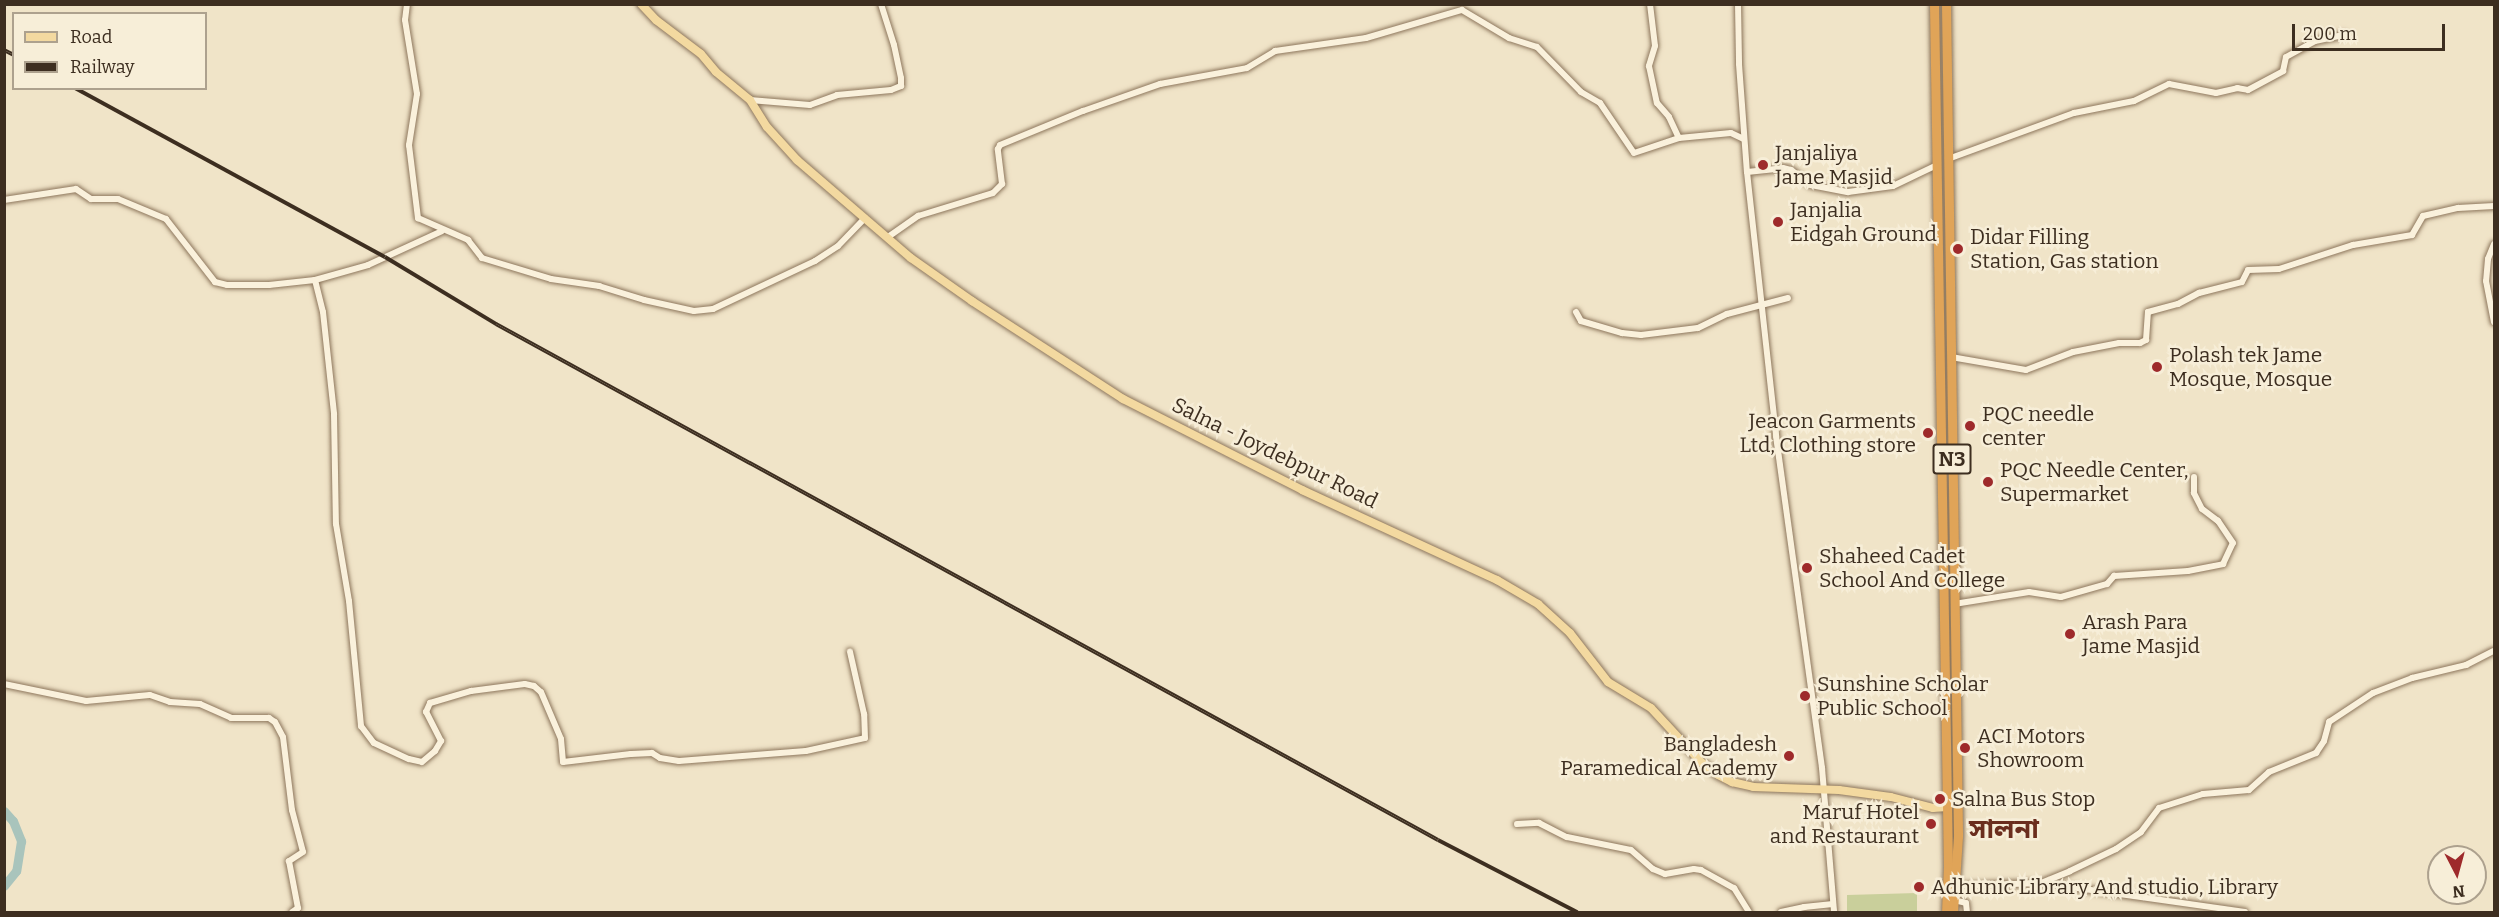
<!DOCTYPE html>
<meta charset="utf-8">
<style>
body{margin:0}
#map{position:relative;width:2499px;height:917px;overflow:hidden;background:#f0e4c8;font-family:Bitter,"Noto Sans Bengali",serif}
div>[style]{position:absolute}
.green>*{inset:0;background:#c9cf9b}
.river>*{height:9px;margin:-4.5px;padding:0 4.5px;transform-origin:4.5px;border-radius:4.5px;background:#a9c4bc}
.roads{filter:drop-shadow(0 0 2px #8d765c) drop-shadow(0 0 2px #8d765c)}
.minor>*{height:6px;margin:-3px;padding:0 3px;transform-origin:3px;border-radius:3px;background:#faf1dc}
.major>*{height:8px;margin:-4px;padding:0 4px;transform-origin:4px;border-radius:4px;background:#f3d9a0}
.highway>*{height:9px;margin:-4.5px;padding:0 4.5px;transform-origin:4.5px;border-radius:4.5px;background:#e0a458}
.rail>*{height:4px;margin-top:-2px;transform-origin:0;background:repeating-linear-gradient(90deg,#f7eed8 0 4.5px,#3d2e20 0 9px);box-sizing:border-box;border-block:2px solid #3d2e20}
.dots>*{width:16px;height:16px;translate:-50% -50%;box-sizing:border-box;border:3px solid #f7eed8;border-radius:50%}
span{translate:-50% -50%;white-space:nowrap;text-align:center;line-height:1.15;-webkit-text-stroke:5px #f7eed8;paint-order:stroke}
.shield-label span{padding:2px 4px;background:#f7eed8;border:2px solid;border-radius:4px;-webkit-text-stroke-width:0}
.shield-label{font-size:20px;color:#3d2e20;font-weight:700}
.poi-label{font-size:21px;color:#3d2e20}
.left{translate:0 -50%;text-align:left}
.right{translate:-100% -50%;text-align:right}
.street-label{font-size:21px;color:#3d2e20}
.district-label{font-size:27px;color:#6b2e1e;font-weight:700}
.frame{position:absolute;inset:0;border:6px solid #3d2e20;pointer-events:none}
.legend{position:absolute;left:12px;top:12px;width:195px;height:78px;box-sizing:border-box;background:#f7eed8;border:2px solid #ada18e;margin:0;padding:8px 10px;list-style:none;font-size:18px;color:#3d2e20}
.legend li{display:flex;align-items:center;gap:12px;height:30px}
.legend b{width:30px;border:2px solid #ada18e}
.north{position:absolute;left:2427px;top:845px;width:60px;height:60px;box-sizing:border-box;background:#f7eed8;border:2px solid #ada18e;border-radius:50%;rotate:174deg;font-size:16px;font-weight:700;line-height:24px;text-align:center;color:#3d2e20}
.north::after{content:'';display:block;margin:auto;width:21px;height:27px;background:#9e2a2b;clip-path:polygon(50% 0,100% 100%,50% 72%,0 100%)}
.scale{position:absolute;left:2292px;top:24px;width:153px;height:27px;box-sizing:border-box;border:3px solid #3d2e20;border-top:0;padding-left:8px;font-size:18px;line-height:21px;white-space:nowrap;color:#3d2e20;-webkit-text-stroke:4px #f7eed8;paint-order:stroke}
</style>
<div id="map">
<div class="green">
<div style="clip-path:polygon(1917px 893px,1917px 912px,1847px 912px,1847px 895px)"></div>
</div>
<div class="river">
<div style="left:4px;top:811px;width:13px;rotate:48deg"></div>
<div style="left:13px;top:821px;width:22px;rotate:68deg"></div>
<div style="left:21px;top:841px;width:30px;rotate:99deg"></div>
<div style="left:16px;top:871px;width:19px;rotate:129deg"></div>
</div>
<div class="roads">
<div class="minor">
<div style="left:407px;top:4px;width:16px;rotate:97deg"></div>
<div style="left:405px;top:20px;width:75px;rotate:80.8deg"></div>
<div style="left:417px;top:94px;width:52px;rotate:98.9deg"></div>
<div style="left:409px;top:145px;width:74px;rotate:83deg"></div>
<div style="left:418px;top:218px;width:55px;rotate:23.7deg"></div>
<div style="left:468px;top:240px;width:23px;rotate:52deg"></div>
<div style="left:482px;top:258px;width:72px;rotate:16.9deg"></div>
<div style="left:551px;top:279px;width:49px;rotate:8.3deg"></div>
<div style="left:599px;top:286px;width:47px;rotate:17.3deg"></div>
<div style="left:644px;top:300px;width:51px;rotate:12.4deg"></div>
<div style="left:694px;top:311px;width:19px;rotate:-6deg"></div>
<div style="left:713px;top:309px;width:113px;rotate:-25.2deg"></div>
<div style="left:815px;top:261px;width:27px;rotate:-33deg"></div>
<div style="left:838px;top:246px;width:39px;rotate:-46deg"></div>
<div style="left:1650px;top:4px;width:42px;rotate:83.2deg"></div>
<div style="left:1655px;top:46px;width:21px;rotate:107deg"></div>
<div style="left:1649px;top:66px;width:38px;rotate:78deg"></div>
<div style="left:1657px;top:103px;width:18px;rotate:49deg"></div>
<div style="left:1669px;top:117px;width:23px;rotate:65deg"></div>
<div style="left:1679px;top:138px;width:52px;rotate:-5.5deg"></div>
<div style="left:1731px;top:133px;width:14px;rotate:25deg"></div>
<div style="left:1738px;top:4px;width:60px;rotate:89deg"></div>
<div style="left:1739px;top:64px;width:108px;rotate:85.8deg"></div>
<div style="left:1747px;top:172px;width:266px;rotate:83.7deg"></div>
<div style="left:1776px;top:436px;width:335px;rotate:82.1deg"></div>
<div style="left:1822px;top:768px;width:144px;rotate:85.2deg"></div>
<div style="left:750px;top:100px;width:60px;rotate:4.8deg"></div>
<div style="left:810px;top:105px;width:29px;rotate:-20deg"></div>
<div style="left:837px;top:95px;width:54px;rotate:-5.3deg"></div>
<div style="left:891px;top:90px;width:11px;rotate:-22deg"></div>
<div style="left:901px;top:86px;width:8px;rotate:-90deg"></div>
<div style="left:901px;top:78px;width:34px;rotate:-102deg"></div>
<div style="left:894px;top:45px;width:43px;rotate:-107.6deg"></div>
<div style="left:1948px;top:159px;width:134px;rotate:-20.1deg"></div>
<div style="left:2074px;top:113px;width:61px;rotate:-11.3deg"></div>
<div style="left:2134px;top:101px;width:39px;rotate:-26deg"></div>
<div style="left:2169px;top:84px;width:48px;rotate:10.8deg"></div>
<div style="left:2216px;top:93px;width:22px;rotate:-13deg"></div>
<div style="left:2237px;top:88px;width:11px;rotate:10deg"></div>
<div style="left:2248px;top:90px;width:40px;rotate:-28deg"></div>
<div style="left:2283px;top:71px;width:14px;rotate:-78deg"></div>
<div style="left:2286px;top:57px;width:33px;rotate:-29deg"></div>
<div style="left:2315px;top:41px;width:30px;rotate:-12deg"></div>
<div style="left:1747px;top:172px;width:36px;rotate:-6deg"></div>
<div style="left:1783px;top:168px;width:8px;rotate:14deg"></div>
<div style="left:1791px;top:170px;width:25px;rotate:37deg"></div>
<div style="left:1811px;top:185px;width:38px;rotate:11deg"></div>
<div style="left:1848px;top:192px;width:45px;rotate:-7.6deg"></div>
<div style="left:1893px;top:186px;width:49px;rotate:-25.5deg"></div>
<div style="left:4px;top:200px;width:73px;rotate:-8.7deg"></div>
<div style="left:76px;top:189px;width:18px;rotate:34deg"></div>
<div style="left:91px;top:199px;width:27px"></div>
<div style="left:118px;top:199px;width:52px;rotate:22.6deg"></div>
<div style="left:166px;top:219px;width:80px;rotate:52.1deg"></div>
<div style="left:215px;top:282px;width:12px;rotate:14deg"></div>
<div style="left:227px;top:285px;width:42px"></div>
<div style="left:269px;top:285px;width:46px;rotate:-6.2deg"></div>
<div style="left:315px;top:280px;width:55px;rotate:-15.8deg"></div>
<div style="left:368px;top:265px;width:81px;rotate:-24.7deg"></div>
<div style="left:888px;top:237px;width:37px;rotate:-35deg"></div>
<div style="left:918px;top:216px;width:78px;rotate:-17deg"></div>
<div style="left:993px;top:193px;width:13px;rotate:-45deg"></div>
<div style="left:1002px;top:184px;width:35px;rotate:-97deg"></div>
<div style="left:998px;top:149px;width:4px;rotate:-63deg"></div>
<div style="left:1000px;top:145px;width:90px;rotate:-22.3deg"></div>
<div style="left:1083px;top:111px;width:82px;rotate:-19.3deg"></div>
<div style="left:1160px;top:84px;width:88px;rotate:-10.4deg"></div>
<div style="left:1247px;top:68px;width:33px;rotate:-31deg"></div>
<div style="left:1275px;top:51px;width:92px;rotate:-8.1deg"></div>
<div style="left:1366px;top:38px;width:100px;rotate:-16.3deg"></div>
<div style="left:1462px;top:10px;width:55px;rotate:30.8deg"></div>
<div style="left:1509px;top:38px;width:29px;rotate:18deg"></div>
<div style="left:1537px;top:47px;width:63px;rotate:45.6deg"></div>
<div style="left:1581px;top:92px;width:22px;rotate:30deg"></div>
<div style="left:1600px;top:103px;width:60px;rotate:55.8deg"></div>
<div style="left:1634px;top:153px;width:47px;rotate:-18.4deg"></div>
<div style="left:2494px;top:244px;width:16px;rotate:112deg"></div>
<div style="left:2488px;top:259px;width:22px;rotate:95deg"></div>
<div style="left:2486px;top:281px;width:42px;rotate:79deg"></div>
<div style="left:315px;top:280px;width:33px;rotate:76deg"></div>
<div style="left:323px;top:312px;width:103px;rotate:83.8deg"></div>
<div style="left:334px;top:414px;width:110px;rotate:89deg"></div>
<div style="left:336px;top:524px;width:78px;rotate:80.4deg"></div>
<div style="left:349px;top:601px;width:126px;rotate:84.5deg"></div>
<div style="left:361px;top:726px;width:21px;rotate:53deg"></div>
<div style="left:374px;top:743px;width:38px;rotate:25deg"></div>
<div style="left:409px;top:759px;width:13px;rotate:13deg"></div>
<div style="left:422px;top:762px;width:17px;rotate:-40deg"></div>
<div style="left:435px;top:751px;width:12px;rotate:-59deg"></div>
<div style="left:441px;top:741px;width:33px;rotate:-117deg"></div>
<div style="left:426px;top:712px;width:10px;rotate:-66deg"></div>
<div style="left:430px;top:703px;width:43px;rotate:-16.3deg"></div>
<div style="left:471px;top:691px;width:54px;rotate:-7.4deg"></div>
<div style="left:525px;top:684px;width:9px;rotate:13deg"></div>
<div style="left:534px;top:686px;width:9px;rotate:41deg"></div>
<div style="left:541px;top:692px;width:51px;rotate:66.9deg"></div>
<div style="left:561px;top:739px;width:23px;rotate:85deg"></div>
<div style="left:563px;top:762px;width:68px;rotate:-6.7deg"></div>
<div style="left:631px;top:754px;width:21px;rotate:-3deg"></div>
<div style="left:652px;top:753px;width:9px;rotate:32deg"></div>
<div style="left:660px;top:758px;width:19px;rotate:9deg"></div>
<div style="left:679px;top:761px;width:127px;rotate:-4.5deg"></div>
<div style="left:806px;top:751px;width:60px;rotate:-12.4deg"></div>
<div style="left:865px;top:738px;width:24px;rotate:-92deg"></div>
<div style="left:864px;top:714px;width:64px;rotate:-102.7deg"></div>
<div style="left:1576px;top:312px;width:10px;rotate:61deg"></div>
<div style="left:1581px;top:321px;width:43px;rotate:16.3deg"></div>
<div style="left:1622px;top:333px;width:19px;rotate:6deg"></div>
<div style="left:1641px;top:335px;width:57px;rotate:-7deg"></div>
<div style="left:1698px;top:328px;width:32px;rotate:-26deg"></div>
<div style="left:1727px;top:314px;width:63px;rotate:-14.7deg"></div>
<div style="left:1951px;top:357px;width:76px;rotate:9.8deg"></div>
<div style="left:2026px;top:370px;width:50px;rotate:-21deg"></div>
<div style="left:2073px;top:352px;width:47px;rotate:-11.1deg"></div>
<div style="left:2119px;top:343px;width:21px"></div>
<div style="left:2140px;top:343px;width:7px;rotate:-27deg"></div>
<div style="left:2146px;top:340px;width:28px;rotate:-86deg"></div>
<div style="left:2148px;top:312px;width:31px;rotate:-15deg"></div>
<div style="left:2178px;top:304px;width:24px;rotate:-28deg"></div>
<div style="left:2199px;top:293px;width:44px;rotate:-14.3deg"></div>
<div style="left:2242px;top:282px;width:13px;rotate:-63deg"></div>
<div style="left:2248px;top:270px;width:31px;rotate:-2deg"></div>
<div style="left:2279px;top:269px;width:78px;rotate:-18deg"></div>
<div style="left:2353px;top:245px;width:60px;rotate:-9.6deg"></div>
<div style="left:2412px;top:235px;width:22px;rotate:-60deg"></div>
<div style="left:2423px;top:216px;width:36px;rotate:-13deg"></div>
<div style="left:2458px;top:208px;width:36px;rotate:-3deg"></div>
<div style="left:1954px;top:604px;width:76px;rotate:-9.1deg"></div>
<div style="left:2029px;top:592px;width:32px;rotate:9deg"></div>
<div style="left:2061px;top:597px;width:48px;rotate:-15.8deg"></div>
<div style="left:2107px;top:584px;width:11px;rotate:-49deg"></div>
<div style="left:2114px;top:576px;width:74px;rotate:-3.9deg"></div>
<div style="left:2188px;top:571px;width:36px;rotate:-11deg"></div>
<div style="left:2223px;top:564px;width:23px;rotate:-65deg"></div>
<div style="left:2233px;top:543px;width:27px;rotate:-124deg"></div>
<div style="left:2218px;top:521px;width:20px;rotate:-143deg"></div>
<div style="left:2202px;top:509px;width:18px;rotate:-117deg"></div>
<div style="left:2194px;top:493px;width:16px;rotate:-90deg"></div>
<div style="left:4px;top:684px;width:84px;rotate:11.7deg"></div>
<div style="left:86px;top:701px;width:64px;rotate:-5.4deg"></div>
<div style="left:150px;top:695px;width:21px;rotate:19deg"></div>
<div style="left:170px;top:702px;width:30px;rotate:4deg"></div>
<div style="left:200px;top:704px;width:34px;rotate:24deg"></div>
<div style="left:231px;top:718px;width:38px"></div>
<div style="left:269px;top:718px;width:7px;rotate:34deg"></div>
<div style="left:275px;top:722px;width:17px;rotate:62deg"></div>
<div style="left:283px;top:737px;width:74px;rotate:83deg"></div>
<div style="left:292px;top:810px;width:43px;rotate:75.3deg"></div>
<div style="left:303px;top:852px;width:17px;rotate:147deg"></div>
<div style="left:289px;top:861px;width:48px;rotate:79.2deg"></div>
<div style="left:298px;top:908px;width:7px;rotate:146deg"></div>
<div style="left:1517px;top:824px;width:22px;rotate:-3deg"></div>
<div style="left:1539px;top:823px;width:31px;rotate:27deg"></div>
<div style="left:1567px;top:837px;width:65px;rotate:11.5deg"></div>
<div style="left:1631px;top:850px;width:29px;rotate:41deg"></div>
<div style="left:1653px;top:869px;width:13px;rotate:23deg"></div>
<div style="left:1665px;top:874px;width:29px;rotate:-10deg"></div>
<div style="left:1694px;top:869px;width:7px;rotate:8deg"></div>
<div style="left:1701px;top:870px;width:38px;rotate:29deg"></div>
<div style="left:1734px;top:888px;width:28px;rotate:58deg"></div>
<div style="left:2042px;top:883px;width:205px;rotate:8.1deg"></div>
<div style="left:1955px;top:886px;width:86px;rotate:-2deg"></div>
<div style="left:2041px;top:883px;width:31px;rotate:-22deg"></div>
<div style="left:2070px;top:871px;width:51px;rotate:-25.6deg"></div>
<div style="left:2116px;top:849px;width:30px;rotate:-34deg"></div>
<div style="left:2141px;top:832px;width:30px;rotate:-53deg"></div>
<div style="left:2159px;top:808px;width:46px;rotate:-17.7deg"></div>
<div style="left:2203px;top:794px;width:46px;rotate:-5deg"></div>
<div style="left:2249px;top:790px;width:27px;rotate:-42deg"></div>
<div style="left:2269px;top:772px;width:51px;rotate:-22deg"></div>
<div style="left:2316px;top:753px;width:14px;rotate:-56deg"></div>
<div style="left:2324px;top:741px;width:20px;rotate:-75deg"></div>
<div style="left:2329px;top:722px;width:53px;rotate:-33.4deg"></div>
<div style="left:2373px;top:693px;width:42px;rotate:-21deg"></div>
<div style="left:2412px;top:678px;width:56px;rotate:-13.5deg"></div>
<div style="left:2466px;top:665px;width:31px;rotate:-27deg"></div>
<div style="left:1954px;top:900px;width:12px;rotate:14deg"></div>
<div style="left:1966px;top:903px;width:9px;rotate:84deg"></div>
<div style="left:1781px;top:912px;width:24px;rotate:-12deg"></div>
<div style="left:1804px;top:907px;width:29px;rotate:-6deg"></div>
</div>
<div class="major">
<div style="left:641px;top:4px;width:22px;rotate:47deg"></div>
<div style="left:656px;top:20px;width:56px;rotate:37.1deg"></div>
<div style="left:701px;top:54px;width:23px;rotate:50deg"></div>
<div style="left:716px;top:72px;width:44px;rotate:39.5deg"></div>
<div style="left:750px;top:100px;width:32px;rotate:58deg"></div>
<div style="left:767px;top:127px;width:45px;rotate:47.7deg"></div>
<div style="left:797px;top:160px;width:150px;rotate:40.7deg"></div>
<div style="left:911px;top:258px;width:75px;rotate:35.2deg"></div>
<div style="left:972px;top:301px;width:180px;rotate:33deg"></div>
<div style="left:1123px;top:399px;width:201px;rotate:26.9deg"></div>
<div style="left:1302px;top:490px;width:215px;rotate:24.8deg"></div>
<div style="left:1497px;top:580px;width:48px;rotate:30.3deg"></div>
<div style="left:1538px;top:604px;width:43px;rotate:42.2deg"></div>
<div style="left:1570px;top:633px;width:62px;rotate:52.2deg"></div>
<div style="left:1608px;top:682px;width:50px;rotate:31.2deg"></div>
<div style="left:1651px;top:708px;width:74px;rotate:47.2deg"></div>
<div style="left:1701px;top:762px;width:21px;rotate:37deg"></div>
<div style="left:1718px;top:775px;width:16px;rotate:27deg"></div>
<div style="left:1732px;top:782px;width:22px;rotate:13deg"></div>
<div style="left:1753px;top:787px;width:86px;rotate:2deg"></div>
<div style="left:1839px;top:790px;width:52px;rotate:7.7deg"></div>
<div style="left:1891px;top:797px;width:43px;rotate:14.7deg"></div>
<div style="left:1933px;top:808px;width:14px;rotate:-4deg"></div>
</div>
<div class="highway">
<div style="left:1934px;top:4px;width:863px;rotate:89.07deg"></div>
<div style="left:1948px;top:867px;width:45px;rotate:92.5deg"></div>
<div style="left:1946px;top:4px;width:832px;rotate:89.17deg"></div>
<div style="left:1958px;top:836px;width:76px;rotate:93.8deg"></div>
</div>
</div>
<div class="rail">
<div style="left:4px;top:50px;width:11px;rotate:27deg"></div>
<div style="left:75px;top:88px;width:353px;rotate:28.6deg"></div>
<div style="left:385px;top:257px;width:130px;rotate:31.1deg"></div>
<div style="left:496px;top:324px;width:1074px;rotate:28.71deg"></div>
<div style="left:1438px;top:840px;width:157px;rotate:27.4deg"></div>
</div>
<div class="dots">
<div style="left:1763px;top:165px;background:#9e2a2b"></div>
<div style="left:1778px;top:222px;background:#9e2a2b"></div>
<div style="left:1958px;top:249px;background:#9e2a2b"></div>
<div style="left:2157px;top:367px;background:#9e2a2b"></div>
<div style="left:1970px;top:426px;background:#9e2a2b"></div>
<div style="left:1928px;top:433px;background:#9e2a2b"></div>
<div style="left:1988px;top:482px;background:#9e2a2b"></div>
<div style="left:1807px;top:568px;background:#9e2a2b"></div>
<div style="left:2070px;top:634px;background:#9e2a2b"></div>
<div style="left:1805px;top:696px;background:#9e2a2b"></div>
<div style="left:1965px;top:748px;background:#9e2a2b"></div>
<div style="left:1789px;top:756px;background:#9e2a2b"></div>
<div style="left:1940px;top:799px;background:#9e2a2b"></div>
<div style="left:1931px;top:824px;background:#9e2a2b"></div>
<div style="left:1919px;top:887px;background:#9e2a2b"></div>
</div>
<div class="shield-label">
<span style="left:1952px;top:459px">N3</span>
</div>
<div class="poi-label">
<span class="left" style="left:1775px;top:165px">Janjaliya<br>Jame Masjid</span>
<span class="left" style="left:1790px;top:222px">Janjalia<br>Eidgah Ground</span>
<span class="left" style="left:1970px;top:249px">Didar Filling<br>Station, Gas station</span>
<span class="left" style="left:2169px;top:367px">Polash tek Jame<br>Mosque, Mosque</span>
<span class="left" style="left:1982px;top:426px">PQC needle<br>center</span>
<span class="right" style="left:1916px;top:433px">Jeacon Garments<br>Ltd, Clothing store</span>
<span class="left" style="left:2000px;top:482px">PQC Needle Center,<br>Supermarket</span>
<span class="left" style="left:1819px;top:568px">Shaheed Cadet<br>School And College</span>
<span class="left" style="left:2082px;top:634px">Arash Para<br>Jame Masjid</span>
<span class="left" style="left:1817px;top:696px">Sunshine Scholar<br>Public School</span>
<span class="left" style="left:1977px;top:748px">ACI Motors<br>Showroom</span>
<span class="right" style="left:1777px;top:756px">Bangladesh<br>Paramedical Academy</span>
<span class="left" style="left:1952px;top:799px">Salna Bus Stop</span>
<span class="right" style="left:1919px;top:824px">Maruf Hotel<br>and Restaurant</span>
<span class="left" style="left:1931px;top:887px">Adhunic Library And studio, Library</span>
</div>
<div class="street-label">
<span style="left:1275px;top:453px;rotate:26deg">Salna - Joydebpur Road</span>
</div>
<div class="district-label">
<span style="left:2004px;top:830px">সালনা</span>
</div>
<div class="frame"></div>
<ul class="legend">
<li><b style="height:8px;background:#f3d9a0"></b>Road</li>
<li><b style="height:8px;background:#3d2e20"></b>Railway</li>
</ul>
<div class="north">N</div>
<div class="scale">200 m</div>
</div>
